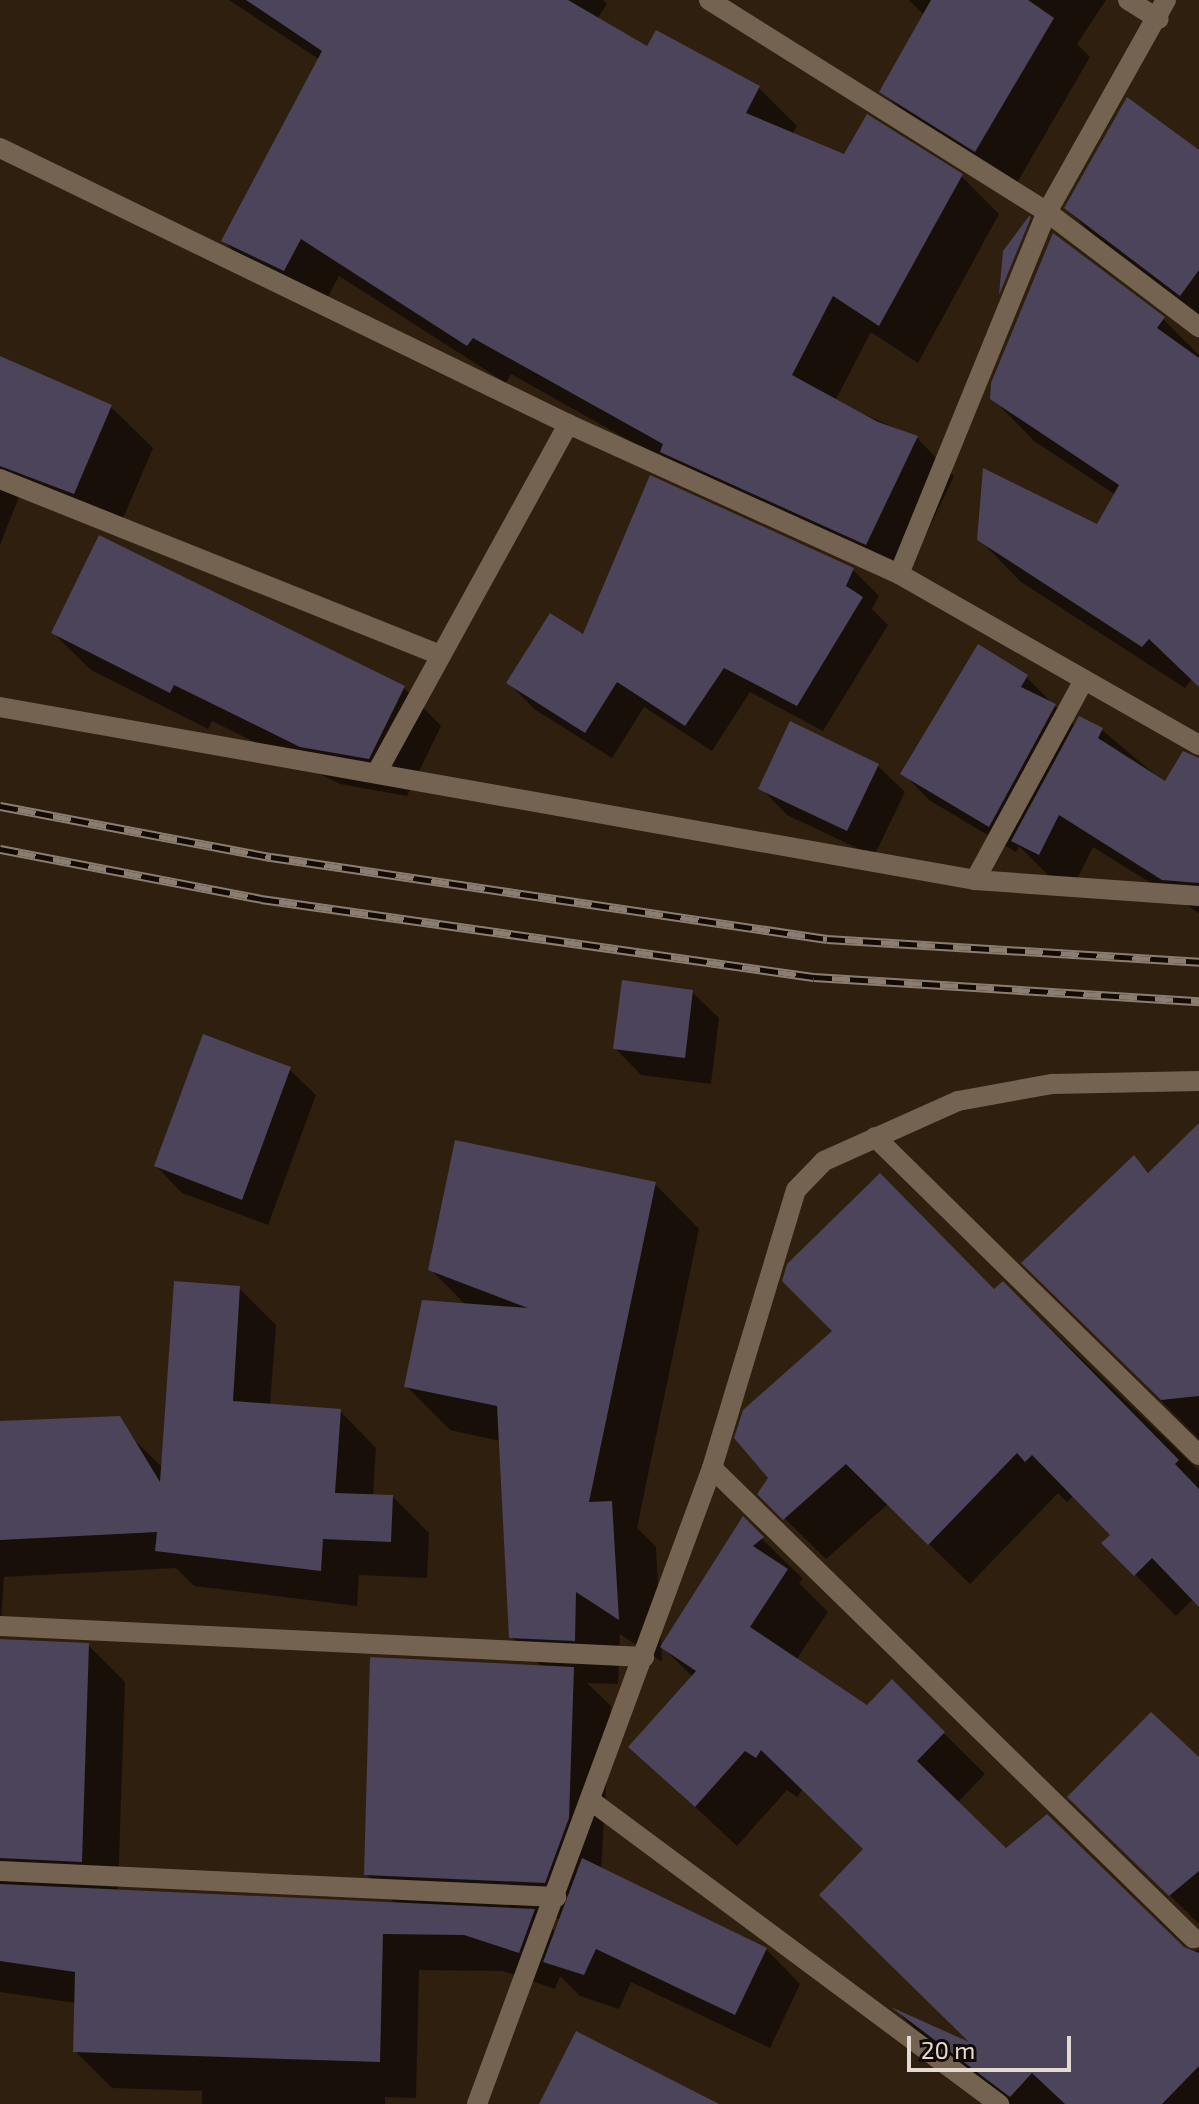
<!DOCTYPE html>
<style>
body{margin:0}
#map{position:relative;width:1199px;height:2104px;overflow:hidden;background:#2e1f0f;font-family:"Exo 2",sans-serif}
div>[style]{position:absolute}
.shadow>*{inset:0;background:#0007}
.building>*{inset:0;background:#4b445a}
.minor>*{height:20px;margin:-10px;padding:0 10px;transform-origin:10px;border-radius:10px;background:#756351}
.rail>*{height:9px;margin-top:-4.5px;transform-origin:0;background:repeating-linear-gradient(90deg,#110a05 0 18px,#8b7e71 0 36px);box-sizing:border-box;border-block:2px solid #8b7e71}
span{translate:-50% -50%;white-space:nowrap;text-align:center;line-height:1.15;-webkit-text-stroke:6px #110a05;paint-order:stroke}
.scale{position:absolute;left:907px;top:2036px;width:164px;height:36px;box-sizing:border-box;border:4px solid #e5dad0;border-top:0;padding-left:10px;font-size:24px;line-height:28px;white-space:nowrap;color:#e5dad0;-webkit-text-stroke:6px #110a05;paint-order:stroke}
</style>
<div id="map">
<div class="shadow">
<div style="clip-path:polygon(229px 0,603px 0,607px 4px,597px 19px,648px 49px,759px 88px,797px 126px,792px 135px,845px 157px,961px 176px,999px 214px,918px 363px,871px 332px,835px 401px,917px 438px,954px 476px,904px 581px,680px 469px,511px 374px,506px 383px,339px 276px,322px 308px,261px 278px,224px 241px,320px 60px)"></div>
<div style="clip-path:polygon(909px 0,1106px 0,1077px 44px,1090px 57px,1014px 188px,920px 129px,882px 91px,924px 15px)"></div>
<div style="clip-path:polygon(1199px 152px,1199px 318px,1104px 246px,1066px 208px)"></div>
<div style="clip-path:polygon(1163px 319px,1199px 355px,1199px 686px,1192px 679px,1185px 688px,1021px 582px,979px 539px,1098px 526px,1116px 495px,1034px 441px,992px 398px)"></div>
<div style="clip-path:polygon(0 357px,111px 407px,153px 448px,116px 535px,19px 497px,0 545px)"></div>
<div style="clip-path:polygon(651px 478px,853px 570px,879px 596px,872px 609px,888px 625px,823px 731px,750px 692px,712px 751px,644px 707px,612px 758px,534px 709px,509px 683px,584px 637px)"></div>
<div style="clip-path:polygon(53px 633px,404px 688px,441px 726px,407px 796px,340px 784px,212px 721px,208px 729px,91px 670px)"></div>
<div style="clip-path:polygon(1026px 677px,1076px 727px,1102px 730px,1165px 783px,1199px 770px,1199px 913px,1093px 847px,1073px 887px,1047px 874px,1019px 846px,1016px 852px,929px 800px,903px 773px)"></div>
<div style="clip-path:polygon(878px 766px,905px 792px,874px 856px,787px 815px,761px 788px)"></div>
<div style="clip-path:polygon(692px 992px,719px 1018px,711px 1084px,641px 1075px,615px 1048px)"></div>
<div style="clip-path:polygon(289px 1069px,316px 1095px,268px 1225px,182px 1193px,156px 1166px)"></div>
<div style="clip-path:polygon(1199px 1126px,1199px 1439px,1024px 1263px,1134px 1158px,1150px 1174px)"></div>
<div style="clip-path:polygon(evenodd,655px 1184px,699px 1229px,637px 1528px,656px 1547px,662px 1662px,620px 1634px,618px 1684px,587px 1683px,611px 1706px,601px 1870px,766px 1949px,800px 1984px,770px 2048px,631px 1982px,619px 2009px,580px 1996px,560px 1976px,555px 1989px,502px 1971px,419px 1970px,416px 2098px,385px 2097px,385px 2104px,202px 2104px,202px 2091px,112px 2088px,75px 2051px,76px 2003px,0 1992px,0 1639px,88px 1645px,125px 1682px,118px 1890px,396px 1904px,366px 1874px,542px 1667px,511px 1637px,500px 1441px,450px 1430px,406px 1386px,466px 1305px,430px 1269px,655px 1184px,542px 1918px,561px 1919px,556px 1933px,542px 1918px)"></div>
<div style="clip-path:polygon(1003px 1283px,1199px 1471px,1199px 1604px,1194px 1598px,1176px 1616px,1104px 1543px,1112px 1535px,1074px 1495px,1067px 1502px,1058px 1493px,970px 1584px,888px 1504px,826px 1559px,760px 1494px)"></div>
<div style="clip-path:polygon(239px 1288px,276px 1325px,270px 1406px,340px 1411px,376px 1448px,373px 1496px,393px 1497px,429px 1533px,427px 1578px,359px 1575px,357px 1606px,194px 1586px,176px 1568px,4px 1577px,0 1635px,0 1421px,128px 1434px,163px 1468px)"></div>
<div style="clip-path:polygon(743px 1520px,803px 1579px,799px 1583px,828px 1612px,796px 1660px,867px 1707px,892px 1682px,985px 1774px,957px 1803px,1006px 1851px,1188px 1953px,1199px 1950px,1199px 2104px,1010px 2104px,934px 2048px,900px 2014px,976px 2047px,865px 1850px,803px 1789px,797px 1797px,787px 1790px,737px 1846px,631px 1747px,693px 1677px,662px 1647px)"></div>
<div style="clip-path:polygon(1199px 1759px,1199px 1924px,1111px 1838px)"></div>
</div>
<div class="building">
<div style="clip-path:polygon(246px 0,568px 0,647px 46px,656px 30px,760px 86px,746px 113px,844px 154px,867px 114px,963px 174px,879px 326px,833px 296px,792px 375px,878px 422px,918px 436px,866px 545px,660px 452px,663px 444px,473px 338px,467px 346px,301px 239px,284px 271px,221px 241px,322px 51px)"></div>
<div style="clip-path:polygon(931px 0,1028px 0,1054px 18px,975px 152px,879px 92px)"></div>
<div style="clip-path:polygon(1127px 97px,1199px 150px,1199px 270px,1180px 296px,1064px 208px)"></div>
<div style="clip-path:polygon(1029px 216px,1031px 217px,999px 295px,1003px 251px)"></div>
<div style="clip-path:polygon(1053px 233px,1165px 317px,1157px 328px,1199px 358px,1199px 687px,1149px 639px,1142px 647px,977px 540px,983px 468px,1097px 524px,1119px 485px,990px 399px,991px 383px)"></div>
<div style="clip-path:polygon(0 356px,112px 405px,74px 494px,0 466px)"></div>
<div style="clip-path:polygon(650px 475px,854px 568px,846px 586px,863px 597px,797px 706px,724px 668px,685px 726px,617px 682px,585px 733px,506px 683px,550px 613px,583px 634px)"></div>
<div style="clip-path:polygon(99px 535px,405px 686px,369px 759px,300px 747px,174px 685px,170px 693px,51px 633px)"></div>
<div style="clip-path:polygon(978px 644px,1028px 675px,1021px 687px,1056px 704px,989px 827px,900px 774px)"></div>
<div style="clip-path:polygon(1079px 716px,1103px 728px,1098px 738px,1165px 781px,1183px 751px,1199px 758px,1199px 883px,1162px 880px,1059px 815px,1039px 855px,1011px 841px)"></div>
<div style="clip-path:polygon(790px 721px,879px 764px,847px 831px,758px 789px)"></div>
<div style="clip-path:polygon(622px 980px,693px 990px,685px 1058px,613px 1049px)"></div>
<div style="clip-path:polygon(203px 1034px,291px 1067px,242px 1200px,154px 1166px)"></div>
<div style="clip-path:polygon(1199px 1123px,1199px 1396px,1161px 1400px,1021px 1263px,1134px 1155px,1148px 1173px)"></div>
<div style="clip-path:polygon(455px 1140px,656px 1182px,589px 1502px,612px 1501px,619px 1620px,576px 1592px,575px 1641px,509px 1638px,497px 1406px,404px 1387px,422px 1300px,528px 1308px,428px 1270px)"></div>
<div style="clip-path:polygon(880px 1173px,994px 1289px,1003px 1281px,1179px 1460px,1175px 1464px,1199px 1489px,1199px 1607px,1152px 1558px,1134px 1576px,1101px 1543px,1110px 1535px,1032px 1455px,1025px 1462px,1017px 1453px,928px 1545px,846px 1464px,783px 1520px,757px 1494px,768px 1478px,734px 1438px,743px 1410px,832px 1331px,782px 1281px,787px 1264px)"></div>
<div style="clip-path:polygon(174px 1281px,240px 1286px,233px 1401px,341px 1409px,335px 1493px,393px 1495px,391px 1542px,323px 1539px,321px 1571px,155px 1551px,157px 1532px,0 1540px,0 1421px,120px 1416px,160px 1482px)"></div>
<div style="clip-path:polygon(743px 1516px,764px 1537px,753px 1546px,788px 1569px,750px 1627px,867px 1705px,892px 1679px,945px 1732px,917px 1761px,1006px 1848px,1047px 1814px,1184px 1947px,1199px 1953px,1199px 2066px,1162px 2104px,1065px 2104px,1032px 2073px,1010px 2097px,891px 2007px,969px 2042px,819px 1895px,863px 1849px,761px 1750px,756px 1758px,745px 1751px,695px 1807px,628px 1747px,696px 1671px,660px 1647px)"></div>
<div style="clip-path:polygon(0 1639px,89px 1643px,82px 1862px,0 1858px)"></div>
<div style="clip-path:polygon(370px 1657px,574px 1667px,569px 1818px,545px 1883px,364px 1875px)"></div>
<div style="clip-path:polygon(1151px 1712px,1199px 1757px,1199px 1871px,1169px 1896px,1067px 1797px)"></div>
<div style="clip-path:polygon(582px 1858px,767px 1948px,735px 2015px,596px 1949px,584px 1975px,543px 1962px)"></div>
<div style="clip-path:polygon(0 1884px,535px 1909px,519px 1953px,464px 1935px,383px 1934px,380px 2062px,73px 2052px,75px 1972px,0 1961px)"></div>
<div style="clip-path:polygon(576px 2031px,719px 2104px,539px 2104px)"></div>
</div>
<div class="minor">
<div style="left:709px;top:0;width:399px;rotate:32.1deg"></div>
<div style="left:1047px;top:212px;width:191px;rotate:37.1deg"></div>
<div style="left:1128px;top:0;width:36px;rotate:32deg"></div>
<div style="left:0;top:148px;width:632px;rotate:25.92deg"></div>
<div style="left:568px;top:424px;width:363px;rotate:24.4deg"></div>
<div style="left:899px;top:574px;width:345px;rotate:29.7deg"></div>
<div style="left:0;top:479px;width:475px;rotate:21.8deg"></div>
<div style="left:899px;top:574px;width:391px;rotate:-67.8deg"></div>
<div style="left:1047px;top:212px;width:243px;rotate:-60.7deg"></div>
<div style="left:0;top:707px;width:990px;rotate:10.06deg"></div>
<div style="left:975px;top:880px;width:225px;rotate:4.1deg"></div>
<div style="left:377px;top:772px;width:397px;rotate:-61.2deg"></div>
<div style="left:975px;top:880px;width:228px;rotate:-61.4deg"></div>
<div style="left:875px;top:1137px;width:454px;rotate:44.5deg"></div>
<div style="left:712px;top:1468px;width:673px;rotate:44.34deg"></div>
<div style="left:0;top:1626px;width:645px;rotate:2.76deg"></div>
<div style="left:590px;top:1800px;width:510px;rotate:36.62deg"></div>
<div style="left:0;top:1871px;width:557px;rotate:2.68deg"></div>
<div style="left:477px;top:2104px;width:678px;rotate:-69.72deg"></div>
<div style="left:712px;top:1468px;width:290px;rotate:-73.2deg"></div>
<div style="left:796px;top:1190px;width:40px;rotate:-46deg"></div>
<div style="left:824px;top:1161px;width:147px;rotate:-24.1deg"></div>
<div style="left:958px;top:1101px;width:96px;rotate:-10.3deg"></div>
<div style="left:1052px;top:1084px;width:147px;rotate:-1.2deg"></div>
</div>
<div class="rail">
<div style="left:0;top:806px;width:276px;rotate:10.7deg"></div>
<div style="left:271px;top:857px;width:562px;rotate:8.39deg"></div>
<div style="left:827px;top:939px;width:373px;rotate:3.5deg"></div>
<div style="left:0;top:849px;width:266px;rotate:10.8deg"></div>
<div style="left:261px;top:899px;width:558px;rotate:8.03deg"></div>
<div style="left:814px;top:977px;width:386px;rotate:3.6deg"></div>
</div>
<div class="scale">20 m</div>
</div>
